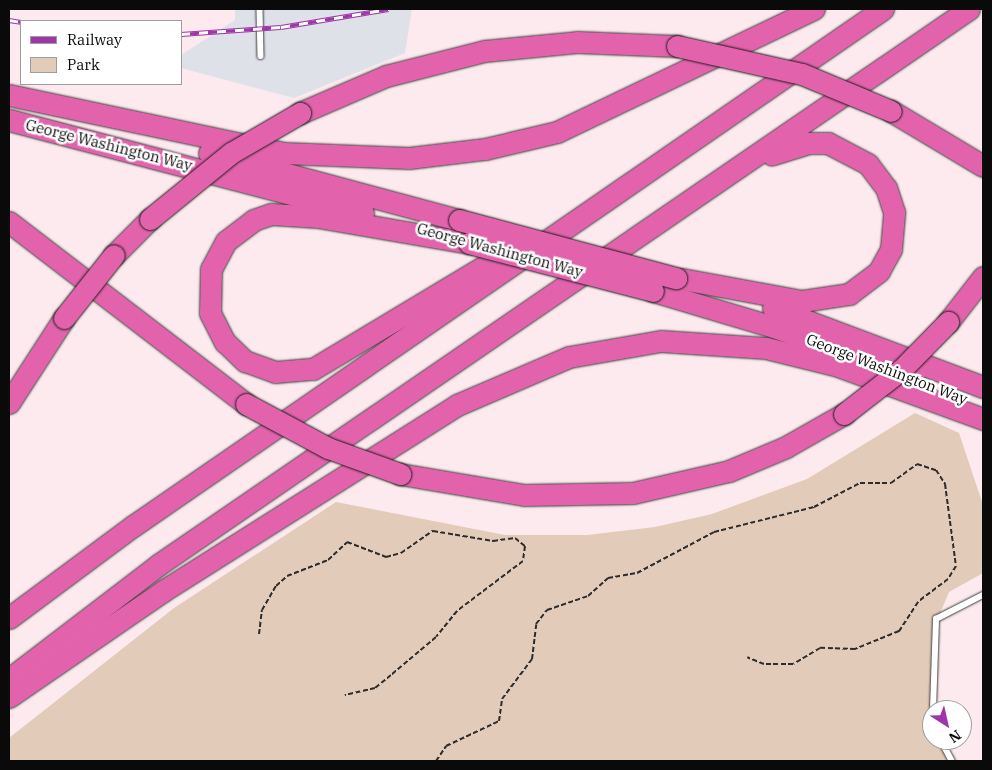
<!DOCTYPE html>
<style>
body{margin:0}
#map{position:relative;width:992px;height:770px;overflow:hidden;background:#fceaef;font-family:"IBM Plex Serif",serif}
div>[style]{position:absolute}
.industrial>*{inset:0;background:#dfe1e9}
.green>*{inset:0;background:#e2cbb9}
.path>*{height:2px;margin-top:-1px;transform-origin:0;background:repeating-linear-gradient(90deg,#2c2c2c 0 5px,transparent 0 7.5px)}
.roads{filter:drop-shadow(0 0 1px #3d3d3d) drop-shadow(0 0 1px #3d3d3d)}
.service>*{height:5.5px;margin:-2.75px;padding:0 2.75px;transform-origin:2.75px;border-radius:2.75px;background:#fff}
.motorway>*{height:21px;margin:-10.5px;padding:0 10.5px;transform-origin:10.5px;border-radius:10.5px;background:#e263ac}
.rail>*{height:5px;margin-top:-2.5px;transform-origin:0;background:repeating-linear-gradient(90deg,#fff 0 9px,#9f35a8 0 18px);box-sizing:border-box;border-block:1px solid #9f35a8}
.bridges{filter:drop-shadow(0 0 1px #1b1b1b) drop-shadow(0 0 1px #1b1b1b)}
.motorway-bridge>*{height:21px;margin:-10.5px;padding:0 10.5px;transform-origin:10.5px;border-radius:10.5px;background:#e263ac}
span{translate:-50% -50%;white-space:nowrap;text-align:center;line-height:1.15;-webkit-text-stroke:5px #fff;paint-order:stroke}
.street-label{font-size:15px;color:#0a0a0a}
.frame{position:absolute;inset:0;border:10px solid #0a0a0a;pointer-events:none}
.legend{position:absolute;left:20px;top:20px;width:162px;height:65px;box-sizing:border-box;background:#fff;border:1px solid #9d9d9d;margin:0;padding:6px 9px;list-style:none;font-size:15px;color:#0a0a0a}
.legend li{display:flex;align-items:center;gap:10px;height:25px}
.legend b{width:25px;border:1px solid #9d9d9d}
.north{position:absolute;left:922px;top:700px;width:50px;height:50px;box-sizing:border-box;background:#fff;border:1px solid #9d9d9d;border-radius:50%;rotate:145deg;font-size:14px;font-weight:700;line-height:20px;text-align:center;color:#0a0a0a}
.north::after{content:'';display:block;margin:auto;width:18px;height:22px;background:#9f35a8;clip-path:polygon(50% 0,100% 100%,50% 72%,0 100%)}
</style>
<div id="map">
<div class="industrial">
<div style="clip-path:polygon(235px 9px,412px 9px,405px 53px,294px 98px,181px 68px,181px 55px,235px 20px)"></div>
</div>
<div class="green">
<div style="clip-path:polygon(915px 413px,959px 433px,983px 505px,983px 573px,949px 592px,936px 623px,932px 740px,941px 740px,952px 761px,9px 761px,9px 738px,174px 608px,336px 502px,505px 535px,587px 535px,655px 527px,712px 514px,807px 479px)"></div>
</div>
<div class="path">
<div style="left:259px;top:634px;width:24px;rotate:-83deg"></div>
<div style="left:262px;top:610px;width:28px;rotate:-60deg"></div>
<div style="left:276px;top:586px;width:15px;rotate:-42deg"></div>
<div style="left:287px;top:576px;width:44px;rotate:-21.3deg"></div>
<div style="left:328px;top:560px;width:26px;rotate:-43deg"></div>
<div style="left:347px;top:542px;width:42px;rotate:21deg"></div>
<div style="left:386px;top:557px;width:16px;rotate:-15deg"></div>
<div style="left:401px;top:553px;width:39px;rotate:-35deg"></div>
<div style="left:433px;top:531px;width:61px;rotate:9.5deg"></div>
<div style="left:493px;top:541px;width:22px;rotate:-8deg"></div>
<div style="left:515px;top:538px;width:13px;rotate:39deg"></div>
<div style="left:525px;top:546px;width:15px;rotate:98deg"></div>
<div style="left:523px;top:561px;width:83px;rotate:142.9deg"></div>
<div style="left:457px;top:611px;width:33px;rotate:129deg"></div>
<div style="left:436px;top:637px;width:59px;rotate:139.8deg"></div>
<div style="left:391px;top:675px;width:21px;rotate:141deg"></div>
<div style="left:375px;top:688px;width:31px;rotate:167deg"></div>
<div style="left:436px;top:761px;width:18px;rotate:-56deg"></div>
<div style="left:446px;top:746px;width:59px;rotate:-25.3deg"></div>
<div style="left:499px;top:721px;width:22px;rotate:-82deg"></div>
<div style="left:502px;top:699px;width:50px;rotate:-53.1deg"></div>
<div style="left:532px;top:659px;width:35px;rotate:-83deg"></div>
<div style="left:536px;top:624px;width:18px;rotate:-52deg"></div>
<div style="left:547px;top:610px;width:43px;rotate:-18.9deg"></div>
<div style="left:588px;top:596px;width:27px;rotate:-42deg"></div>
<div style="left:608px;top:578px;width:29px;rotate:-10deg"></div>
<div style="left:637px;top:573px;width:87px;rotate:-28deg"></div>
<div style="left:714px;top:532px;width:103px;rotate:-14deg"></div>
<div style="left:814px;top:507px;width:52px;rotate:-27.6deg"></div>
<div style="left:860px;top:483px;width:31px"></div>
<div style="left:891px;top:483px;width:32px;rotate:-36deg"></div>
<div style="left:917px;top:464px;width:20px;rotate:18deg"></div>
<div style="left:936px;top:470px;width:17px;rotate:57deg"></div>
<div style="left:945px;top:484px;width:83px;rotate:82.4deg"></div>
<div style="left:956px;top:566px;width:15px;rotate:122deg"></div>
<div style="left:948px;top:579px;width:38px;rotate:143deg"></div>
<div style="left:918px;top:602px;width:35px;rotate:123deg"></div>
<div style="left:899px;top:631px;width:48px;rotate:157.8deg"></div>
<div style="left:855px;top:649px;width:35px;rotate:-178deg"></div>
<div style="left:820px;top:648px;width:31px;rotate:149deg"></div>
<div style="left:793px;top:664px;width:29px;rotate:180deg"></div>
<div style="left:764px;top:664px;width:18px;rotate:-158deg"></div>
</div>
<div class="roads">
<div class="service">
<div style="left:260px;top:9px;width:47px;rotate:88.8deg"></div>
<div style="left:933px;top:710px;width:91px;rotate:-88.1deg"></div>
<div style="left:936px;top:619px;width:53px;rotate:-27.1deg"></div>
<div style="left:941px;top:740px;width:24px;rotate:62deg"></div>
</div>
<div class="motorway">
<div style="left:9px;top:95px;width:281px;rotate:11.9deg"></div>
<div style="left:284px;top:153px;width:125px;rotate:2.3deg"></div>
<div style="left:409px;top:158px;width:77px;rotate:-6.8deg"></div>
<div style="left:485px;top:149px;width:74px;rotate:-13.3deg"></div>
<div style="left:557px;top:132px;width:285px;rotate:-25.6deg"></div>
<div style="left:891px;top:111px;width:107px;rotate:30.9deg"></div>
<div style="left:300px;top:113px;width:94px;rotate:-23.3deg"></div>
<div style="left:386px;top:76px;width:101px;rotate:-14.3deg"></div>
<div style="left:484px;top:51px;width:93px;rotate:-5.5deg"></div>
<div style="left:577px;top:42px;width:100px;rotate:2.3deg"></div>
<div style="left:9px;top:120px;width:366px;rotate:14.7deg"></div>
<div style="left:209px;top:153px;width:259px;rotate:15deg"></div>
<div style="left:9px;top:222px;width:299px;rotate:37.5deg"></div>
<div style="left:469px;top:243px;width:152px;rotate:-170.2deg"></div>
<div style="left:319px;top:217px;width:48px;rotate:-176.4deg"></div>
<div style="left:271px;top:214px;width:18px;rotate:161deg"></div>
<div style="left:254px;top:220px;width:35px;rotate:143deg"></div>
<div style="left:226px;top:241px;width:32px;rotate:118deg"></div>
<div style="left:211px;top:269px;width:44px;rotate:91.3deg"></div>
<div style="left:210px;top:313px;width:33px;rotate:63deg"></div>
<div style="left:225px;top:342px;width:28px;rotate:44deg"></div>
<div style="left:245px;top:361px;width:32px;rotate:20deg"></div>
<div style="left:275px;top:372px;width:38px;rotate:-5deg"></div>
<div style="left:313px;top:369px;width:222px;rotate:-31deg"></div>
<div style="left:114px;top:255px;width:51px;rotate:-45deg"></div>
<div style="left:682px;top:279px;width:122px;rotate:10.4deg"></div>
<div style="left:802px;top:301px;width:48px;rotate:-8.5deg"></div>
<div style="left:849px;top:294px;width:38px;rotate:-37deg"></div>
<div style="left:879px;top:271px;width:25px;rotate:-61deg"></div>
<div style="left:891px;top:249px;width:37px;rotate:-85deg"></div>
<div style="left:894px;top:212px;width:25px;rotate:-108deg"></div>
<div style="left:886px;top:188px;width:30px;rotate:-127deg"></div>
<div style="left:868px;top:164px;width:45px;rotate:-152.3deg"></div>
<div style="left:828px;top:143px;width:19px;rotate:180deg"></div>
<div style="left:809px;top:143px;width:39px;rotate:163deg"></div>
<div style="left:653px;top:291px;width:126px;rotate:16.6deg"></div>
<div style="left:774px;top:327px;width:148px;rotate:19.3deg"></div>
<div style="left:773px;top:308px;width:224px;rotate:20.6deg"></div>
<div style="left:948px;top:322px;width:57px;rotate:-52.1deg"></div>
<div style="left:9px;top:403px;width:101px;rotate:-57.1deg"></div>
<div style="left:400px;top:474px;width:126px;rotate:9.6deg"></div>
<div style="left:524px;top:495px;width:109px;rotate:-1.1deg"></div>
<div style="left:633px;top:493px;width:98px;rotate:-12.9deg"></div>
<div style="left:729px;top:471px;width:62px;rotate:-22.8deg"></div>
<div style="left:786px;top:447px;width:67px;rotate:-29.6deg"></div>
<div style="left:9px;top:618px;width:154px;rotate:-36.6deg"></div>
<div style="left:133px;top:526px;width:911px;rotate:-34.58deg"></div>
<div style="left:9px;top:679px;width:188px;rotate:-37.4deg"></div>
<div style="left:158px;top:565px;width:983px;rotate:-34.43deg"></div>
<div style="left:9px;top:697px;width:187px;rotate:-34.5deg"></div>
<div style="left:163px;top:591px;width:348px;rotate:-32.3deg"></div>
<div style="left:457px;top:405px;width:122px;rotate:-23.2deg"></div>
<div style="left:569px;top:357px;width:93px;rotate:-9.9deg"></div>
<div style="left:661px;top:341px;width:105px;rotate:3.8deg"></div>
<div style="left:766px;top:348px;width:71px;rotate:13.8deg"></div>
<div style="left:835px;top:365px;width:158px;rotate:20deg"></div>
</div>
</div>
<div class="rail">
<div style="left:9px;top:20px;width:12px;rotate:9deg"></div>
<div style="left:181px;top:34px;width:100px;rotate:-4deg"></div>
<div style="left:281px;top:27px;width:109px;rotate:-9.5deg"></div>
</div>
<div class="bridges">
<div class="motorway-bridge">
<div style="left:677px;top:46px;width:128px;rotate:12.6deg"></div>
<div style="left:802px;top:74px;width:96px;rotate:22.6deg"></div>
<div style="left:150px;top:219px;width:104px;rotate:-39.2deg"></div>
<div style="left:231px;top:153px;width:80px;rotate:-30.1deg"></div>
<div style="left:459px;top:220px;width:225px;rotate:15deg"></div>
<div style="left:469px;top:243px;width:190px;rotate:14.6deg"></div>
<div style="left:64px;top:318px;width:80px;rotate:-51.6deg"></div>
<div style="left:246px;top:404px;width:93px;rotate:28.2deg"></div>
<div style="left:328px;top:448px;width:77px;rotate:19.9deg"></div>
<div style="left:844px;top:414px;width:73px;rotate:-37.8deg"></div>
<div style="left:902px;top:369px;width:66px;rotate:-45.6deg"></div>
</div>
</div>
<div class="street-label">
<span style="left:109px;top:145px;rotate:14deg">George Washington Way</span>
<span style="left:500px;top:250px;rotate:15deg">George Washington Way</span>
<span style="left:887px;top:369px;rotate:21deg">George Washington Way</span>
</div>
<div class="frame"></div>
<ul class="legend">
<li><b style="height:6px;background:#9f35a8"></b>Railway</li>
<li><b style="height:14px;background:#e2cbb9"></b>Park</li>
</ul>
<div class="north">N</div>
</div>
